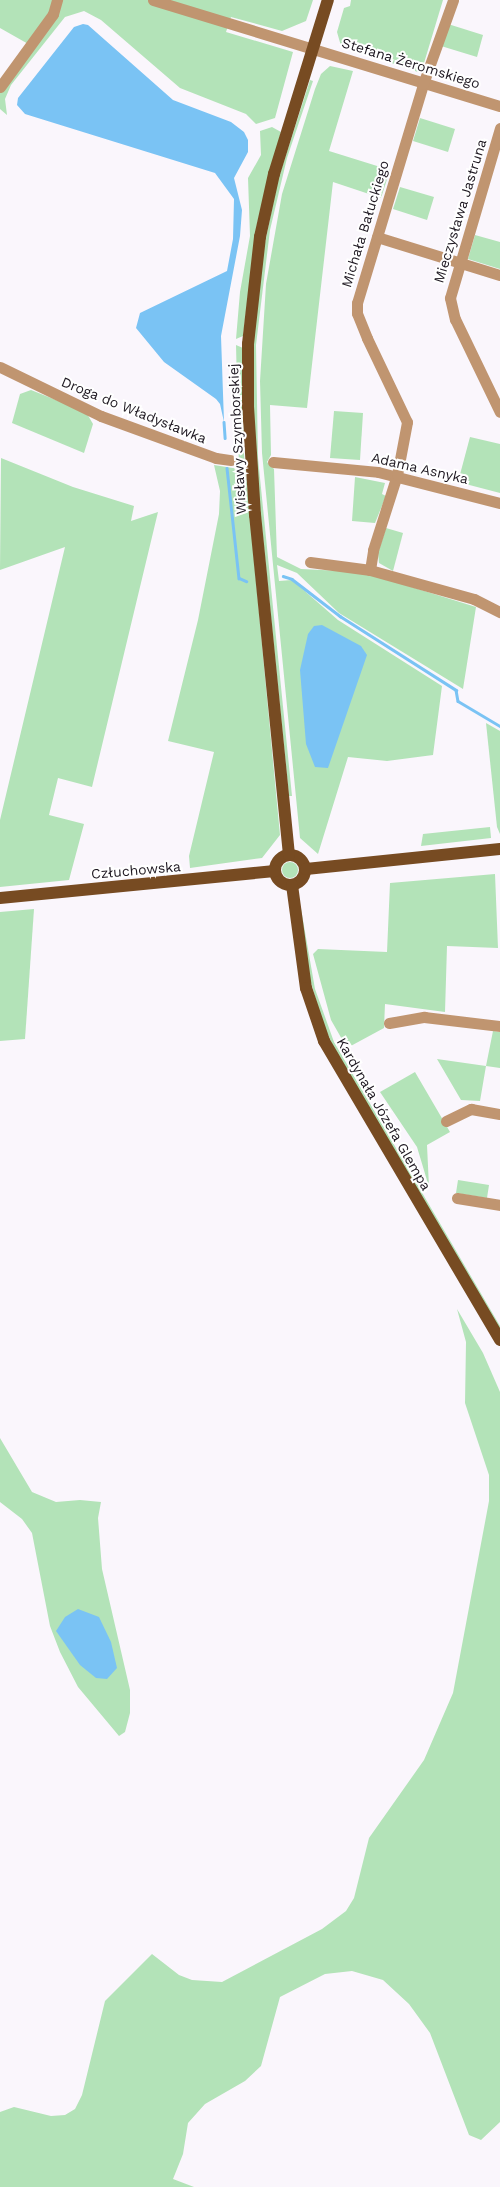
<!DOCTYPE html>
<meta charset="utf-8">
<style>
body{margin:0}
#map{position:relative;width:500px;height:2187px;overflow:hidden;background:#faf6fc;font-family:"Work Sans",sans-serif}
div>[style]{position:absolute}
.green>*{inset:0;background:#b3e3b8}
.round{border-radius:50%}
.water>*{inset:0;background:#7ac3f4}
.stream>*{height:2.5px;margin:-1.25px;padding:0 1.25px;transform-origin:1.25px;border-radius:1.25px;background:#7ac3f4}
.minor>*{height:11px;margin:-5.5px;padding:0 5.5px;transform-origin:5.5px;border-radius:5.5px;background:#c09570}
.major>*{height:12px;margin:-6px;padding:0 6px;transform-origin:6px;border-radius:6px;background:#774b22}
.major>.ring{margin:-6px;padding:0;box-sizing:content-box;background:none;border:12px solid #774b22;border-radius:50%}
span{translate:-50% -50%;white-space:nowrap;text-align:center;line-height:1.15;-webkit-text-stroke:4px #fff;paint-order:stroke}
.street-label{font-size:14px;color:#1d1720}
</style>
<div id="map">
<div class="green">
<div style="clip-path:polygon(0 0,313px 0,306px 21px,282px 31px,231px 17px,226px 32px,293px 52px,275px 118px,256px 124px,246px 114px,180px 88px,101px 20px,84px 11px,65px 17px,11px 85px,5px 99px,7px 115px,0 109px,0 87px,30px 45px,0 28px)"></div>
<div style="clip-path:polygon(351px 0,443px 0,421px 73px,341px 46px,337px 32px,344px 8px,350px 6px)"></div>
<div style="clip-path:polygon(448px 24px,483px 35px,477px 57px,441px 46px)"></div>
<div style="clip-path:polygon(330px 66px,353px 71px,329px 151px,390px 170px,381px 198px,333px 182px,307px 408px,270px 405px,271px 455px,267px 462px,274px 469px,277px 557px,301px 569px,363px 572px,476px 607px,463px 689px,339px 613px,297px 573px,277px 565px,279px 581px,292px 580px,338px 620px,442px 686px,433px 755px,387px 761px,348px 757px,318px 854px,300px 838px,262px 453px,260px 381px,266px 284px,282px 194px,315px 89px,321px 74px)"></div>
<div style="clip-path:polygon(310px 80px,313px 81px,287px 158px,270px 230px,256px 345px,258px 458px,292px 796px,289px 796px,255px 458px,252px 357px,262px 257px,278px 180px)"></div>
<div style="clip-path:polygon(420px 118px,455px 129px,448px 152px,413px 141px)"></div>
<div style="clip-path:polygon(272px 127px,281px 132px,257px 224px,243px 336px,236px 339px,240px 292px,250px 236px,248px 178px,261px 155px,260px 131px)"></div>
<div style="clip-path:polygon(400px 187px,434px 197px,427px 220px,393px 209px)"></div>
<div style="clip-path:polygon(475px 235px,500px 242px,500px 269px,468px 259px)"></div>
<div style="clip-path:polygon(236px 345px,243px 348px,244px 454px,280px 835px,262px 858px,190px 868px,189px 856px,214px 752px,168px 741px,198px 620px,219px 514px,220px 491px,214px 465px,239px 469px)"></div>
<div style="clip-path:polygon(31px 390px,86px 412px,93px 424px,84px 453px,12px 423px,20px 394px)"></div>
<div style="clip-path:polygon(334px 411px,363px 413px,360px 460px,330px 458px)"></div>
<div style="clip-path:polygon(470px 437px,500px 444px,500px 493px,458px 482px)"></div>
<div style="clip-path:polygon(1px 458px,73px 487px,134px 506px,131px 521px,158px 512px,92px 787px,58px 778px,49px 815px,84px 824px,69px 880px,0 887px,0 820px,65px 547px,0 570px)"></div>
<div style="clip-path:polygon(355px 477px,385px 483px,382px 494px,386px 496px,375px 523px,352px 521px)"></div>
<div style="clip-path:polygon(386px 528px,403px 533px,393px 571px,379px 563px,378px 553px)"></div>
<div style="clip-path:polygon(486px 723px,500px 731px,500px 834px,497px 827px)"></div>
<div style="clip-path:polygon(490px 827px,491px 838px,421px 846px,423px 834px)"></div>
<div class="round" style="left:282px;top:862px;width:16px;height:16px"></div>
<div style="clip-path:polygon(495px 874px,498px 948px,447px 946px,445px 1012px,385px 1004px,384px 1028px,347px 1048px,331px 1020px,313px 954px,318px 949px,387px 952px,390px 883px)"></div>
<div style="clip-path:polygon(300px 903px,315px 989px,334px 1042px,500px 1326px,500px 1332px,342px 1065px,323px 1024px,307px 969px)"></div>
<div style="clip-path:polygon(34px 909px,25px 1039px,0 1041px,0 912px)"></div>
<div style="clip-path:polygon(493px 1031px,500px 1032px,500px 1068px,486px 1066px,480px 1101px,461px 1100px,437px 1059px,486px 1066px)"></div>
<div style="clip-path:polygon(415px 1072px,450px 1132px,427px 1145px,429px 1187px,417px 1147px,380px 1092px)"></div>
<div style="clip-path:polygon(458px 1180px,489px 1185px,487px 1198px,456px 1193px)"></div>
<div style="clip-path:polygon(457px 1309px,483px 1353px,500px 1392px,500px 2122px,481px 2140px,469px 2135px,430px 2033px,409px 2004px,383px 1980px,352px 1971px,325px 1974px,280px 1997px,261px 2066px,245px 2081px,205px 2104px,188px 2123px,183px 2154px,173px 2179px,194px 2187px,0 2187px,0 2112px,14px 2107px,51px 2116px,65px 2115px,75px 2109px,82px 2095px,105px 2001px,152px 1954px,179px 1975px,192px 1980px,222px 1982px,322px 1929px,346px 1911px,354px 1898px,369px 1838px,424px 1760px,453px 1693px,489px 1501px,489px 1475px,465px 1403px,466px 1342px)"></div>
<div style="clip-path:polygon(0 1438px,32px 1492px,56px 1502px,80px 1500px,101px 1502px,98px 1518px,102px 1569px,130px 1690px,130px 1713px,125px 1732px,119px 1736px,78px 1687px,60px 1652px,50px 1626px,32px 1533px,22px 1519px,0 1502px)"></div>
</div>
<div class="water">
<div style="clip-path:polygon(83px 24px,88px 25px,173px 100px,231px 122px,244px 132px,248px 140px,248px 152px,234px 178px,242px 210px,240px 236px,221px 336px,224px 422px,220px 404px,216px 399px,164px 362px,136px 328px,140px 313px,227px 271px,233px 239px,234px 199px,215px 173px,25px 114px,17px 105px,18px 98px,74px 27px)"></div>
<div style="clip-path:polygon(322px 625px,361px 646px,367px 655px,328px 768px,315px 767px,306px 744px,300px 670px,308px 634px,314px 626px)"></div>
<div style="clip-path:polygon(78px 1609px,99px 1617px,111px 1642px,117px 1668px,107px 1679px,96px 1678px,80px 1665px,56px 1631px,65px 1617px)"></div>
</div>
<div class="stream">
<div style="left:224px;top:422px;width:16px;rotate:86deg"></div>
<div style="left:227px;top:468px;width:111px;rotate:83.8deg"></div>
<div style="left:239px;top:578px;width:8px;rotate:23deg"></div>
<div style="left:283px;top:576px;width:9px;rotate:18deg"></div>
<div style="left:292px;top:579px;width:61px;rotate:37.6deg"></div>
<div style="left:340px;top:616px;width:138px;rotate:32.5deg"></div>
<div style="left:456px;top:690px;width:11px;rotate:80deg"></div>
<div style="left:458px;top:701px;width:49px;rotate:30.8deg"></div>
</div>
<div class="minor">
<div style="left:153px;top:0;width:363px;rotate:17deg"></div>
<div style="left:0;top:87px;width:90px;rotate:-54deg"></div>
<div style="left:53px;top:14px;width:15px;rotate:-74deg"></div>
<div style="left:500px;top:128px;width:177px;rotate:106.4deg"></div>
<div style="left:450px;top:298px;width:22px;rotate:77deg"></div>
<div style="left:455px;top:319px;width:103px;rotate:64.2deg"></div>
<div style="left:377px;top:237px;width:129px;rotate:17.2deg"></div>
<div style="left:0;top:367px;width:112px;rotate:25.9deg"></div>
<div style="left:101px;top:416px;width:122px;rotate:20.1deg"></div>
<div style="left:216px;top:458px;width:15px;rotate:8deg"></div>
<div style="left:273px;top:462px;width:105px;rotate:5.4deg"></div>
<div style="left:378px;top:472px;width:126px;rotate:14.3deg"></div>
<div style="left:310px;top:562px;width:61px;rotate:7.6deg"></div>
<div style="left:370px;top:570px;width:108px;rotate:15.6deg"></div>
<div style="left:474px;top:599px;width:29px;rotate:27deg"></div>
<div style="left:370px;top:570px;width:20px;rotate:-81deg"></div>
<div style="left:373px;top:550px;width:79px;rotate:-72.3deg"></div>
<div style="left:397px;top:475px;width:54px;rotate:-79.3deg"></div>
<div style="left:407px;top:422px;width:93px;rotate:-115.5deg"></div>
<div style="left:367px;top:338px;width:27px;rotate:-112deg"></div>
<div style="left:357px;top:313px;width:10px;rotate:-90deg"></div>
<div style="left:357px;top:303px;width:229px;rotate:-73.2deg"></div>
<div style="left:423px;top:84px;width:89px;rotate:-70.3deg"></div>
<div style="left:389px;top:1023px;width:36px;rotate:-10deg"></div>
<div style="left:424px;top:1017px;width:77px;rotate:6.8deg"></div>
<div style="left:446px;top:1121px;width:28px;rotate:-26deg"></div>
<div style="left:471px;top:1109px;width:29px;rotate:10deg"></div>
<div style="left:457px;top:1198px;width:44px;rotate:9.2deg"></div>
</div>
<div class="major">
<div class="ring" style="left:275px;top:855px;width:18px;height:18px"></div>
<div style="left:289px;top:855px;width:342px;rotate:-95.7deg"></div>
<div style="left:255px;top:515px;width:108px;rotate:-93.7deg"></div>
<div style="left:248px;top:407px;width:63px;rotate:-90deg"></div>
<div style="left:248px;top:344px;width:108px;rotate:-83.6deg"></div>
<div style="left:260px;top:237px;width:65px;rotate:-77.5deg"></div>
<div style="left:274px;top:174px;width:182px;rotate:-72.8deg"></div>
<div style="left:306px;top:869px;width:195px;rotate:-5.9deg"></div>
<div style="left:292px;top:885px;width:104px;rotate:82.3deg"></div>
<div style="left:306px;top:988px;width:56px;rotate:71.2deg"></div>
<div style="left:324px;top:1041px;width:347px;rotate:59.5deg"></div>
<div style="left:0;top:898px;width:276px;rotate:-5.6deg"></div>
</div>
<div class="street-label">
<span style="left:411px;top:63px;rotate:17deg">Stefana Żeromskiego</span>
<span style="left:460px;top:211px;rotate:-73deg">Mieczysława Jastruna</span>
<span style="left:365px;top:224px;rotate:-73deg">Michała Bałuckiego</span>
<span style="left:134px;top:410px;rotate:22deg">Droga do Władysławka</span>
<span style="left:237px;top:439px;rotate:-93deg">Wisławy Szymborskiej</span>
<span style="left:420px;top:468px;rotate:13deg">Adama Asnyka</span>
<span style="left:136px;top:870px;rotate:-5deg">Człuchowska</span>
<span style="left:384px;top:1114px;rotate:60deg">Kardynała Józefa Glempa</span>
</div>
</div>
